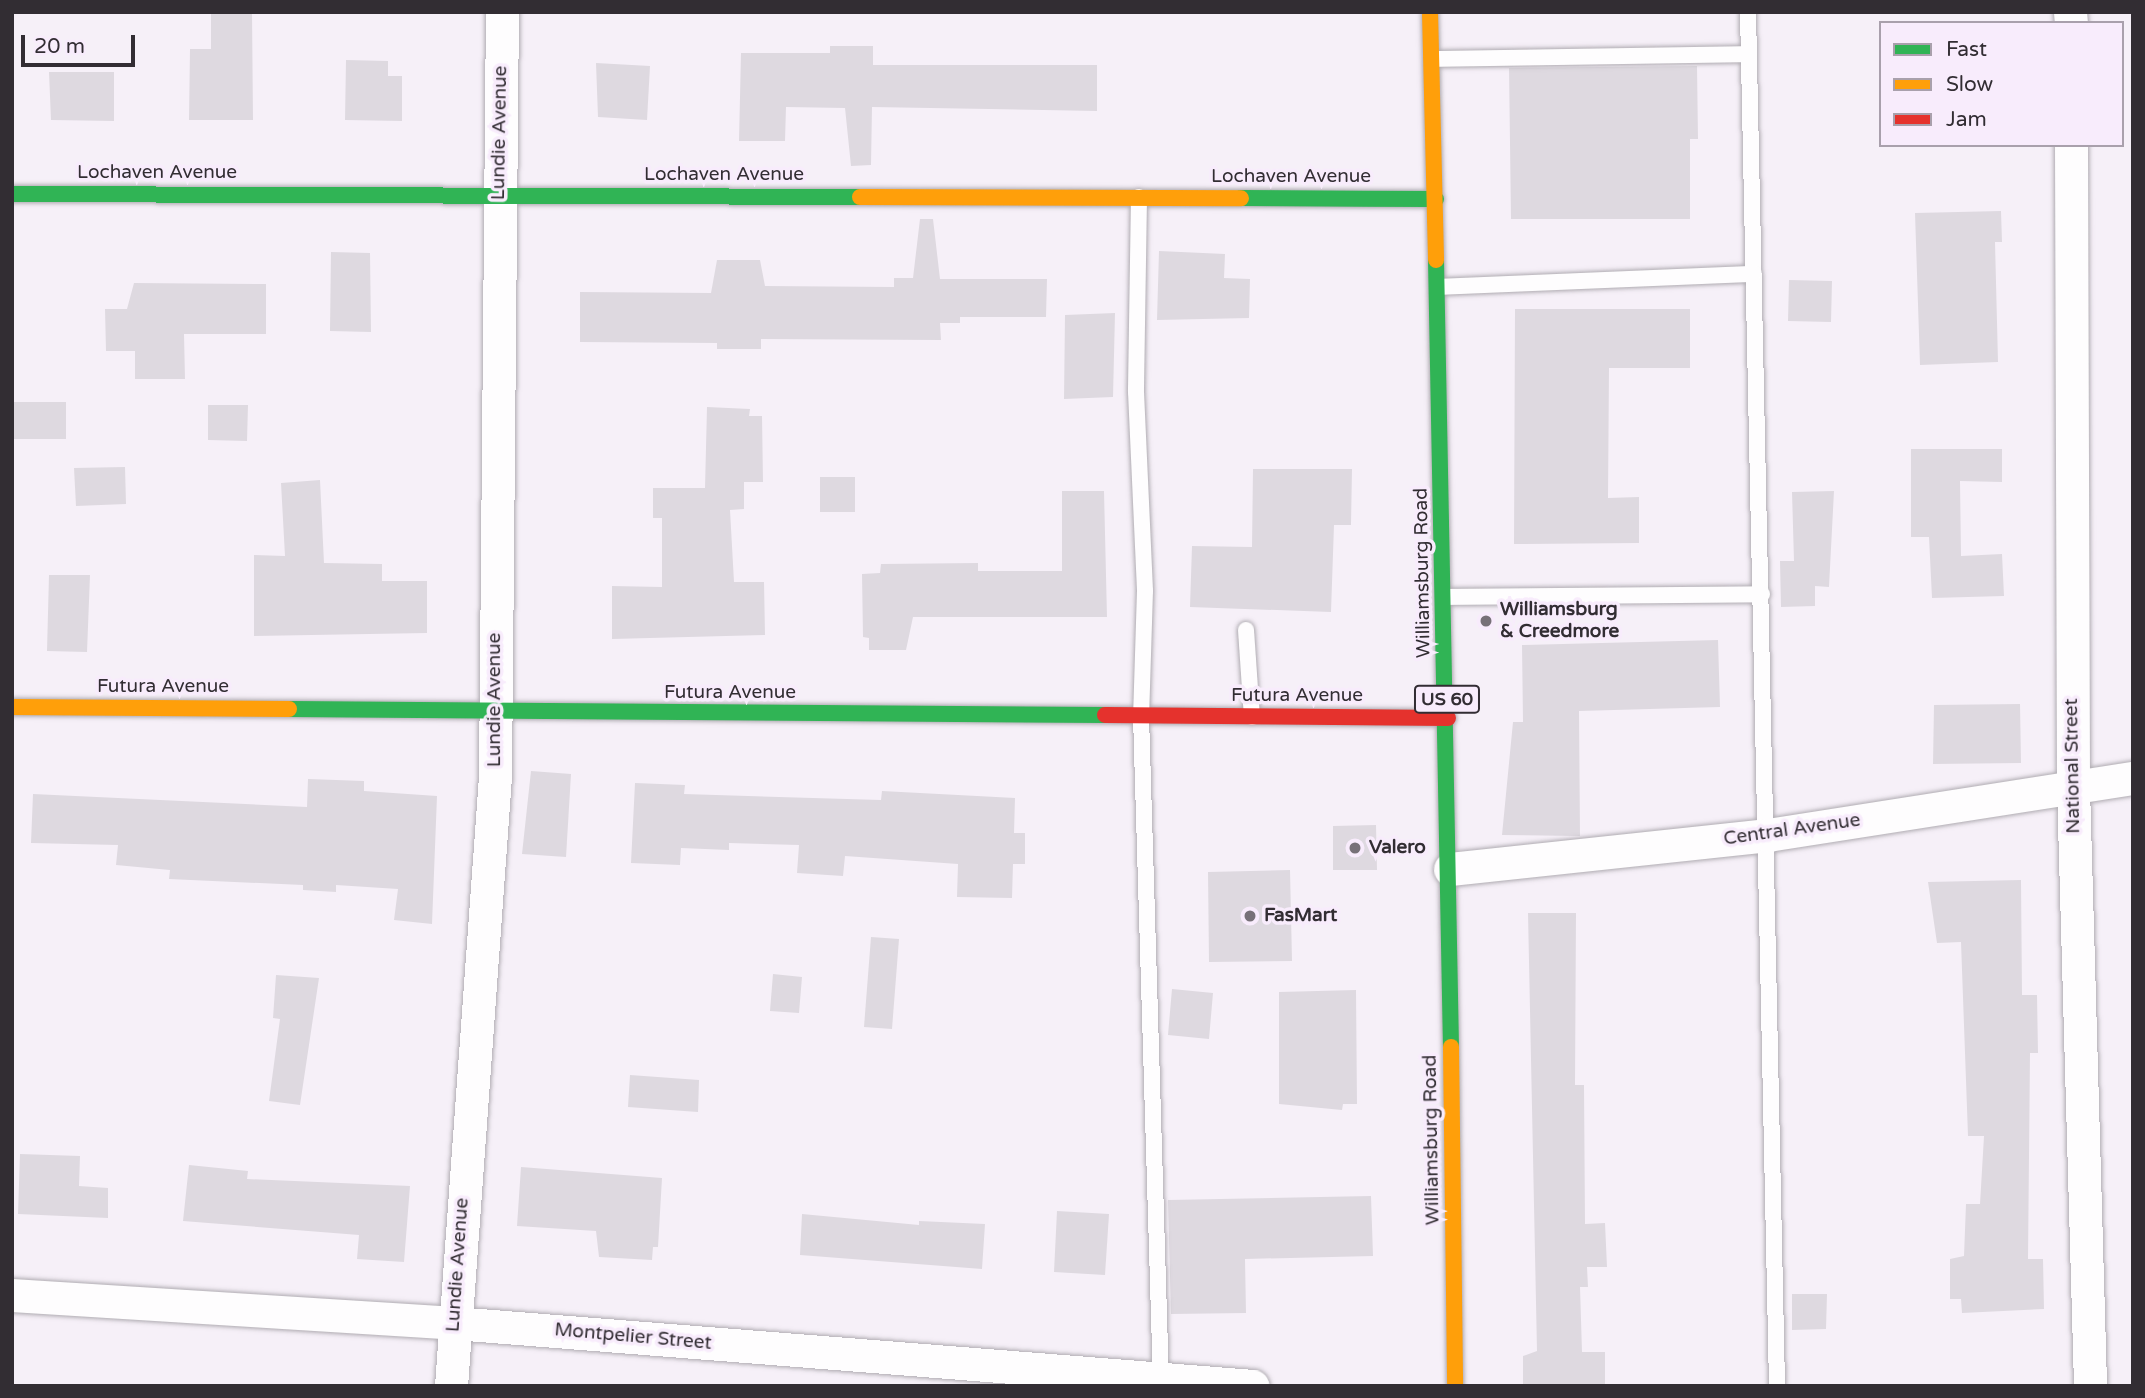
<!DOCTYPE html>
<style>
body{margin:0}
#map{position:relative;width:2145px;height:1398px;overflow:hidden;background:#f6f0f8;font-family:"Varela Round",sans-serif}
div>[style]{position:absolute}
.building>*{inset:0;background:#ded9e0}
.roads{filter:drop-shadow(0 0 2px #b0acb2) drop-shadow(0 0 2px #b0acb2)}
.lane>*{height:16px;margin:-8px;padding:0 8px;transform-origin:8px;border-radius:8px;background:#fefdfe}
.street>*{height:33px;margin:-16.5px;padding:0 16.5px;transform-origin:16.5px;border-radius:16.5px;background:#fefdfe}
.fast>*{height:16px;margin:-8px;padding:0 8px;transform-origin:8px;border-radius:8px;background:#30b455}
.slow>*{height:16px;margin:-8px;padding:0 8px;transform-origin:8px;border-radius:8px;background:#ff9f0a}
.jam>*{height:16px;margin:-8px;padding:0 8px;transform-origin:8px;border-radius:8px;background:#e5322d}
.dots>*{width:19px;height:19px;translate:-50% -50%;box-sizing:border-box;border:4px solid #f8ecfc;border-radius:50%}
span{translate:-50% -50%;white-space:nowrap;text-align:center;line-height:1.15;-webkit-text-stroke:7px #f8ecfc;paint-order:stroke}
.shield-label span{padding:2px 5px;background:#f8ecfc;border:2px solid;border-radius:5px;-webkit-text-stroke-width:0}
.shield-label{font-size:18px;color:#322d33;font-weight:700}
.street-label{font-size:19px;color:#322d33}
.poi-label{font-size:19px;color:#322d33;font-weight:700}
.left{translate:0 -50%;text-align:left}
.frame{position:absolute;inset:0;border:14px solid #322d33;pointer-events:none}
.legend{position:absolute;left:1879px;top:21px;width:245px;height:126px;box-sizing:border-box;background:#f8ecfc;border:2px solid #a9a0ac;margin:0;padding:9px 12px;list-style:none;font-size:21px;color:#322d33}
.legend li{display:flex;align-items:center;gap:14px;height:35px}
.legend b{width:35px;border:2px solid #a9a0ac}
.scale{position:absolute;left:21px;top:35px;width:114px;height:32px;box-sizing:border-box;border:4px solid #322d33;border-top:0;padding-left:9px;font-size:21px;line-height:24px;white-space:nowrap;color:#322d33;-webkit-text-stroke:5px #f8ecfc;paint-order:stroke}
</style>
<div id="map">
<div class="building">
<div style="clip-path:polygon(211px 12px,252px 12px,253px 120px,189px 120px,190px 49px,211px 49px)"></div>
<div style="clip-path:polygon(830px 46px,873px 46px,873px 65px,1097px 65px,1097px 111px,872px 107px,871px 165px,851px 166px,845px 108px,786px 107px,785px 141px,739px 141px,741px 53px,830px 53px)"></div>
<div style="clip-path:polygon(346px 60px,388px 61px,388px 76px,402px 76px,402px 121px,345px 120px)"></div>
<div style="clip-path:polygon(596px 63px,650px 66px,647px 120px,598px 117px)"></div>
<div style="clip-path:polygon(1697px 66px,1698px 139px,1690px 139px,1690px 219px,1511px 219px,1509px 68px)"></div>
<div style="clip-path:polygon(49px 72px,114px 72px,114px 121px,51px 120px)"></div>
<div style="clip-path:polygon(2001px 211px,2002px 242px,1995px 242px,1998px 362px,1920px 365px,1915px 213px)"></div>
<div style="clip-path:polygon(920px 219px,933px 219px,940px 279px,1047px 279px,1046px 317px,960px 317px,960px 323px,940px 323px,941px 340px,761px 339px,761px 349px,717px 349px,717px 343px,580px 342px,580px 292px,711px 293px,717px 260px,760px 260px,765px 286px,894px 287px,894px 278px,913px 278px)"></div>
<div style="clip-path:polygon(1159px 251px,1225px 254px,1224px 278px,1250px 279px,1249px 318px,1157px 320px)"></div>
<div style="clip-path:polygon(331px 252px,370px 253px,371px 332px,330px 331px)"></div>
<div style="clip-path:polygon(1789px 280px,1832px 281px,1831px 322px,1788px 321px)"></div>
<div style="clip-path:polygon(134px 283px,266px 284px,266px 334px,184px 334px,185px 379px,135px 379px,135px 351px,106px 351px,105px 309px,127px 309px)"></div>
<div style="clip-path:polygon(1515px 309px,1690px 309px,1690px 368px,1609px 368px,1608px 498px,1639px 497px,1639px 543px,1514px 544px)"></div>
<div style="clip-path:polygon(1115px 313px,1113px 397px,1064px 399px,1065px 315px)"></div>
<div style="clip-path:polygon(12px 402px,66px 402px,66px 439px,12px 439px)"></div>
<div style="clip-path:polygon(208px 405px,248px 405px,247px 441px,208px 440px)"></div>
<div style="clip-path:polygon(707px 407px,750px 409px,749px 416px,762px 416px,763px 482px,744px 482px,744px 509px,730px 510px,734px 582px,764px 582px,765px 635px,612px 639px,612px 586px,662px 587px,662px 518px,653px 518px,653px 488px,705px 488px)"></div>
<div style="clip-path:polygon(1911px 449px,2002px 449px,2002px 482px,1960px 481px,1961px 556px,2002px 554px,2004px 596px,1932px 598px,1929px 537px,1911px 537px)"></div>
<div style="clip-path:polygon(125px 467px,126px 504px,76px 506px,74px 468px)"></div>
<div style="clip-path:polygon(1253px 469px,1352px 469px,1351px 525px,1334px 525px,1331px 612px,1190px 607px,1192px 546px,1252px 547px)"></div>
<div style="clip-path:polygon(820px 477px,855px 477px,855px 512px,820px 512px)"></div>
<div style="clip-path:polygon(320px 480px,324px 563px,382px 564px,382px 581px,427px 581px,427px 633px,254px 636px,254px 555px,285px 556px,281px 483px)"></div>
<div style="clip-path:polygon(1062px 491px,1104px 491px,1107px 617px,913px 617px,906px 650px,869px 650px,869px 638px,863px 637px,862px 574px,880px 573px,881px 564px,978px 563px,978px 571px,1062px 571px)"></div>
<div style="clip-path:polygon(1834px 491px,1829px 587px,1815px 586px,1815px 606px,1781px 607px,1780px 561px,1794px 561px,1792px 492px)"></div>
<div style="clip-path:polygon(49px 575px,90px 575px,87px 652px,47px 651px)"></div>
<div style="clip-path:polygon(1718px 640px,1720px 707px,1579px 711px,1580px 836px,1502px 835px,1513px 722px,1523px 722px,1522px 645px)"></div>
<div style="clip-path:polygon(2020px 704px,2021px 763px,1933px 764px,1934px 705px)"></div>
<div style="clip-path:polygon(531px 771px,571px 774px,566px 857px,522px 854px)"></div>
<div style="clip-path:polygon(308px 779px,364px 781px,364px 791px,437px 796px,432px 924px,394px 920px,398px 889px,336px 885px,336px 892px,303px 890px,303px 885px,169px 879px,170px 870px,116px 865px,118px 845px,31px 843px,33px 794px,307px 807px)"></div>
<div style="clip-path:polygon(635px 783px,685px 785px,684px 794px,881px 800px,882px 791px,1015px 798px,1014px 833px,1025px 833px,1025px 864px,1013px 864px,1012px 898px,957px 897px,958px 864px,845px 856px,843px 876px,797px 873px,799px 845px,729px 843px,729px 850px,681px 848px,680px 865px,631px 863px)"></div>
<div style="clip-path:polygon(1376px 825px,1377px 870px,1333px 870px,1333px 826px)"></div>
<div style="clip-path:polygon(1290px 870px,1292px 961px,1209px 962px,1208px 872px)"></div>
<div style="clip-path:polygon(2021px 880px,2022px 995px,2037px 995px,2038px 1053px,2030px 1053px,2028px 1259px,2043px 1259px,2044px 1309px,1962px 1313px,1961px 1299px,1950px 1299px,1950px 1259px,1964px 1256px,1966px 1204px,1980px 1204px,1984px 1136px,1968px 1136px,1961px 942px,1937px 943px,1928px 882px)"></div>
<div style="clip-path:polygon(1528px 913px,1576px 913px,1575px 1085px,1584px 1085px,1585px 1224px,1605px 1223px,1607px 1267px,1587px 1267px,1588px 1287px,1580px 1287px,1582px 1352px,1605px 1352px,1605px 1386px,1523px 1386px,1523px 1356px,1537px 1351px)"></div>
<div style="clip-path:polygon(871px 937px,899px 939px,892px 1029px,864px 1027px)"></div>
<div style="clip-path:polygon(773px 974px,802px 977px,799px 1013px,770px 1011px)"></div>
<div style="clip-path:polygon(276px 975px,319px 978px,300px 1105px,269px 1101px,280px 1019px,273px 1018px)"></div>
<div style="clip-path:polygon(1172px 989px,1213px 993px,1209px 1039px,1168px 1035px)"></div>
<div style="clip-path:polygon(1356px 990px,1357px 1104px,1343px 1104px,1342px 1110px,1279px 1104px,1279px 992px)"></div>
<div style="clip-path:polygon(630px 1075px,699px 1080px,698px 1112px,628px 1107px)"></div>
<div style="clip-path:polygon(20px 1154px,80px 1156px,79px 1186px,108px 1188px,108px 1218px,18px 1214px)"></div>
<div style="clip-path:polygon(189px 1165px,248px 1171px,247px 1179px,410px 1186px,404px 1262px,357px 1259px,359px 1235px,183px 1221px)"></div>
<div style="clip-path:polygon(521px 1167px,662px 1178px,658px 1247px,653px 1247px,652px 1260px,599px 1257px,596px 1231px,517px 1226px)"></div>
<div style="clip-path:polygon(1371px 1196px,1373px 1256px,1245px 1259px,1246px 1313px,1171px 1314px,1168px 1200px)"></div>
<div style="clip-path:polygon(1057px 1211px,1109px 1214px,1105px 1275px,1054px 1272px)"></div>
<div style="clip-path:polygon(802px 1214px,919px 1225px,919px 1221px,985px 1224px,982px 1269px,800px 1255px)"></div>
<div style="clip-path:polygon(1792px 1294px,1827px 1294px,1826px 1329px,1792px 1330px)"></div>
</div>
<div class="roads">
<div class="lane">
<div style="left:1748px;top:12px;width:1374px;rotate:88.79deg"></div>
<div style="left:1432px;top:59px;width:317px;rotate:-0.9deg"></div>
<div style="left:1139px;top:197px;width:195px;rotate:90.9deg"></div>
<div style="left:1136px;top:392px;width:199px;rotate:87.4deg"></div>
<div style="left:1145px;top:591px;width:125px;rotate:91.8deg"></div>
<div style="left:1141px;top:716px;width:665px;rotate:88.28deg"></div>
<div style="left:1438px;top:287px;width:316px;rotate:-2.4deg"></div>
<div style="left:1445px;top:597px;width:317px;rotate:-0.5deg"></div>
<div style="left:1246px;top:630px;width:87px;rotate:86.1deg"></div>
</div>
<div class="street">
<div style="left:2070px;top:12px;width:11px;rotate:85deg"></div>
<div style="left:2071px;top:145px;width:642px;rotate:89.82deg"></div>
<div style="left:2073px;top:787px;width:599px;rotate:88.37deg"></div>
<div style="left:1450px;top:869px;width:320px;rotate:-6.1deg"></div>
<div style="left:1768px;top:835px;width:369px;rotate:-8.9deg"></div>
<div style="left:12px;top:1295px;width:443px;rotate:3.6deg"></div>
<div style="left:454px;top:1323px;width:801px;rotate:4.51deg"></div>
<div style="left:451px;top:1386px;width:611px;rotate:-85.87deg"></div>
<div style="left:495px;top:777px;width:765px;rotate:-89.48deg"></div>
</div>
<div class="fast">
<div style="left:12px;top:194px;width:848px;rotate:0.2deg"></div>
<div style="left:1241px;top:198px;width:195px;rotate:0.3deg"></div>
<div style="left:1436px;top:260px;width:787px;rotate:88.91deg"></div>
<div style="left:289px;top:709px;width:816px;rotate:0.42deg"></div>
</div>
<div class="slow">
<div style="left:1430px;top:12px;width:248px;rotate:88.6deg"></div>
<div style="left:860px;top:197px;width:381px;rotate:0.2deg"></div>
<div style="left:12px;top:707px;width:277px;rotate:0.4deg"></div>
<div style="left:1451px;top:1047px;width:339px;rotate:89.3deg"></div>
</div>
<div class="jam">
<div style="left:1105px;top:715px;width:343px;rotate:0.5deg"></div>
</div>
</div>
<div class="dots">
<div style="left:1486px;top:621px;background:#777178"></div>
<div style="left:1355px;top:848px;background:#777178"></div>
<div style="left:1250px;top:916px;background:#777178"></div>
</div>
<div class="shield-label">
<span style="left:1447px;top:699px">US 60</span>
</div>
<div class="street-label">
<span style="left:500px;top:133px;rotate:-89deg">Lundie Avenue</span>
<span style="left:157px;top:173px">Lochaven Avenue</span>
<span style="left:724px;top:175px">Lochaven Avenue</span>
<span style="left:1291px;top:177px">Lochaven Avenue</span>
<span style="left:1423px;top:573px;rotate:-91deg">Williamsburg Road</span>
<span style="left:163px;top:687px">Futura Avenue</span>
<span style="left:730px;top:693px">Futura Avenue</span>
<span style="left:1297px;top:696px">Futura Avenue</span>
<span style="left:495px;top:700px;rotate:-90deg">Lundie Avenue</span>
<span style="left:2073px;top:766px;rotate:-91deg">National Street</span>
<span style="left:1792px;top:830px;rotate:-8deg">Central Avenue</span>
<span style="left:1432px;top:1140px;rotate:-91deg">Williamsburg Road</span>
<span style="left:458px;top:1265px;rotate:-86deg">Lundie Avenue</span>
<span style="left:633px;top:1337px;rotate:5deg">Montpelier Street</span>
</div>
<div class="poi-label">
<span class="left" style="left:1500px;top:621px">Williamsburg<br>&amp; Creedmore</span>
<span class="left" style="left:1369px;top:848px">Valero</span>
<span class="left" style="left:1264px;top:916px">FasMart</span>
</div>
<div class="frame"></div>
<ul class="legend">
<li><b style="height:9px;background:#30b455"></b>Fast</li>
<li><b style="height:9px;background:#ff9f0a"></b>Slow</li>
<li><b style="height:9px;background:#e5322d"></b>Jam</li>
</ul>
<div class="scale">20 m</div>
</div>
